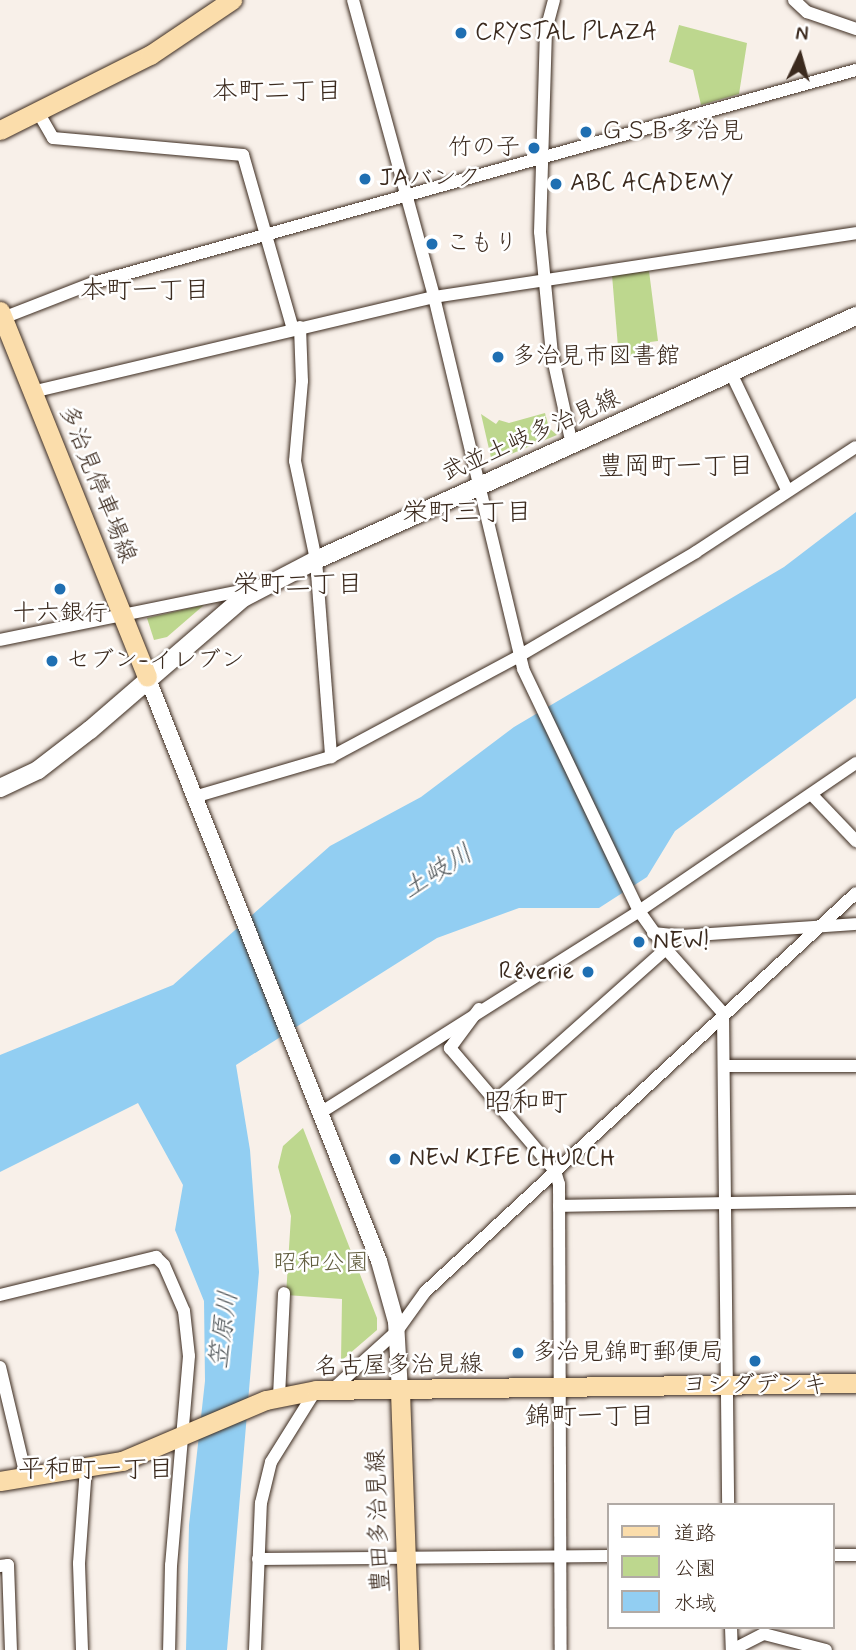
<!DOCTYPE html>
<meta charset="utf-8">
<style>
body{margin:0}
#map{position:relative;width:856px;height:1650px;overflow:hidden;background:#f8f0e9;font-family:Mynerve,"Klee One",sans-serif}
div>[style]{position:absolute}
.green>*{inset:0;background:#bdd78e}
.water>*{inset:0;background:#92cef2}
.roads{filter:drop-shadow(0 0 2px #3b2a1e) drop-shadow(0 0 2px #3b2a1e)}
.minor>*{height:12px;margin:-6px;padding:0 6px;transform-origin:6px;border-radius:6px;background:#fff}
.tertiary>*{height:16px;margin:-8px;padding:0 8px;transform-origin:8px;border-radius:8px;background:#fff}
.secondary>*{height:18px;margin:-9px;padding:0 9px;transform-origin:9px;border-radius:9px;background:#fff}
.primary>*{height:19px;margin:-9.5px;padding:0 9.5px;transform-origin:9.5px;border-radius:9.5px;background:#fbddab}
.dots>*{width:19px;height:19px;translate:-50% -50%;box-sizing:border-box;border:4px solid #fff;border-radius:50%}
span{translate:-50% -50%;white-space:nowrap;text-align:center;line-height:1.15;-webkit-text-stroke:5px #fff;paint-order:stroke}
.poi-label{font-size:24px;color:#3b2a1e}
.left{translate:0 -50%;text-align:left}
.right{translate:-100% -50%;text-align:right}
.street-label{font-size:24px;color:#3b2a1e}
.park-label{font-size:24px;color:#625e40}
.neighbourhood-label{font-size:26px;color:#3b2a1e}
.water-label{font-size:26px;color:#555b5e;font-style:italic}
.quarter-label{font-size:28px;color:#3b2a1e}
.legend{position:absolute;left:607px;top:1503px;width:228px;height:126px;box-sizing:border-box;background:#fff;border:2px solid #b1aaa5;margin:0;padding:9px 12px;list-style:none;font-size:21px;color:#3b2a1e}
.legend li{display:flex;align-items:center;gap:14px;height:35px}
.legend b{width:35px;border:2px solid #b1aaa5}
.north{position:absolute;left:765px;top:21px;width:70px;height:70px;-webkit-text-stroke:5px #fff;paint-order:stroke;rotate:5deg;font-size:19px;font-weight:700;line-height:28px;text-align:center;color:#3b2a1e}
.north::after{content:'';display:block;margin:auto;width:24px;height:32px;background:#3b2a1e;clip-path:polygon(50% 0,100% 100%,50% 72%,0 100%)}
</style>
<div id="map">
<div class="green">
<div style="clip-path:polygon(679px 25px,747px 43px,739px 94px,701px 105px,693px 70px,669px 62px)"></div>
<div style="clip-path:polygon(649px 271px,658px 341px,650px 342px,650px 351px,619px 359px,612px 275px)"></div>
<div style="clip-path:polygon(545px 413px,549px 428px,557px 435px,492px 462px,481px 414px,496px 424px,499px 420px,509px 423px)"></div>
<div style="clip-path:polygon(204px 605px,167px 637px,154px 640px,147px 618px)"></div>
<div style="clip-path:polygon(303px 1128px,377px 1318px,377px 1330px,341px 1361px,342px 1299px,286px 1295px,291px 1216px,278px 1167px,283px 1146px)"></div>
</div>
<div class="water">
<div style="clip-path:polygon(856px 512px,856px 698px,675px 831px,647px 877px,599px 908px,519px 908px,437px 938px,236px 1065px,250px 1150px,259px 1272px,227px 1650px,186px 1650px,189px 1525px,205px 1381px,204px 1301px,175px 1230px,183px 1185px,138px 1103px,0 1172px,0 1055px,173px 985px,330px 846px,421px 797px,514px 727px,784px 567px)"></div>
</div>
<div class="roads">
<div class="minor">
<div style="left:353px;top:0;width:308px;rotate:74.7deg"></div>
<div style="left:434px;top:297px;width:382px;rotate:76.5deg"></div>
<div style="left:523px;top:669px;width:268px;rotate:64.4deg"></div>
<div style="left:639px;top:911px;width:47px;rotate:54.6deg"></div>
<div style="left:666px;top:949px;width:86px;rotate:48.3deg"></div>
<div style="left:723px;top:1013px;width:492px;rotate:89.4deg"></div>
<div style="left:554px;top:0;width:31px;rotate:105deg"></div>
<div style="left:546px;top:30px;width:202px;rotate:91.7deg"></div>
<div style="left:540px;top:232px;width:123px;rotate:84.4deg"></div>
<div style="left:552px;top:354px;width:93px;rotate:77.6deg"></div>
<div style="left:794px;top:0;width:18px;rotate:43deg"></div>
<div style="left:807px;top:12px;width:52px;rotate:19.1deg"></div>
<div style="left:38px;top:112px;width:30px;rotate:60deg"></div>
<div style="left:53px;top:138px;width:191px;rotate:5.1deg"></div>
<div style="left:243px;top:155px;width:181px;rotate:74deg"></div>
<div style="left:3px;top:318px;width:97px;rotate:-21.3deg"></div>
<div style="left:93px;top:283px;width:792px;rotate:-15.6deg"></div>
<div style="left:300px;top:327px;width:54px;rotate:87.9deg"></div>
<div style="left:302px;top:381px;width:80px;rotate:95deg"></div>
<div style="left:295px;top:461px;width:101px;rotate:78deg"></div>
<div style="left:316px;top:560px;width:198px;rotate:85.6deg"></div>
<div style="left:731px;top:373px;width:130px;rotate:64.4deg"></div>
<div style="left:32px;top:392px;width:413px;rotate:-13.3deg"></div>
<div style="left:434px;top:297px;width:427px;rotate:-8.6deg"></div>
<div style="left:0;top:640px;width:260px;rotate:-11.5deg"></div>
<div style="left:812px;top:795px;width:64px;rotate:46.3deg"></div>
<div style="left:194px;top:797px;width:143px;rotate:-16.3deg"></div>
<div style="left:331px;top:757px;width:213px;rotate:-28.2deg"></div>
<div style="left:519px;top:656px;width:205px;rotate:-30.4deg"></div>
<div style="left:696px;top:552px;width:191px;rotate:-33.3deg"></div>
<div style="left:653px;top:933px;width:27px;rotate:6deg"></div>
<div style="left:680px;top:936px;width:176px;rotate:-3.9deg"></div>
<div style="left:479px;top:1009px;width:49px;rotate:126.6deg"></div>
<div style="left:450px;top:1048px;width:162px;rotate:49.5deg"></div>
<div style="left:555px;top:1171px;width:14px;rotate:73deg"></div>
<div style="left:559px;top:1184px;width:466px;rotate:89.8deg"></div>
<div style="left:726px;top:1066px;width:130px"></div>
<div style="left:494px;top:1102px;width:230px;rotate:-41.7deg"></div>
<div style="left:320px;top:1113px;width:378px;rotate:-32.3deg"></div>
<div style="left:639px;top:911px;width:263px;rotate:-34.3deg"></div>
<div style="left:559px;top:1206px;width:297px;rotate:-1deg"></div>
<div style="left:0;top:1295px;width:161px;rotate:-13.7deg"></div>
<div style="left:156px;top:1257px;width:11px;rotate:45deg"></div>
<div style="left:164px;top:1265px;width:50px;rotate:66.5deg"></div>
<div style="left:184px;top:1311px;width:45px;rotate:83.7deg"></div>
<div style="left:189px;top:1356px;width:210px;rotate:94.9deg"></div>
<div style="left:171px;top:1565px;width:85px;rotate:91.3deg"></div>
<div style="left:0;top:1367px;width:112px;rotate:76.6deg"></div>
<div style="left:332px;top:1390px;width:88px;rotate:-42.2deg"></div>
<div style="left:397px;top:1331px;width:48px;rotate:-54.3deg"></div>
<div style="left:425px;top:1292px;width:587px;rotate:-42.79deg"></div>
<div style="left:279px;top:1396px;width:103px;rotate:-87.2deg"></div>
<div style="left:833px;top:1555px;width:23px"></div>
<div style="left:258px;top:1559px;width:351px;rotate:-0.5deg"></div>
<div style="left:0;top:1566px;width:8px;rotate:-7deg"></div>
<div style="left:8px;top:1565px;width:85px;rotate:88deg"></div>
<div style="left:731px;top:1627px;width:23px;rotate:88deg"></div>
<div style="left:82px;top:1650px;width:87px;rotate:-92deg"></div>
<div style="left:79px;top:1563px;width:96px;rotate:-85.8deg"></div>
<div style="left:255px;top:1650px;width:147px;rotate:-87.7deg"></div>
<div style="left:261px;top:1503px;width:42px;rotate:-76.3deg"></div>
<div style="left:271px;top:1462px;width:85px;rotate:-58deg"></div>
<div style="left:732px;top:1650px;width:36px;rotate:-27deg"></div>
<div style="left:764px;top:1634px;width:64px;rotate:14.5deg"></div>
</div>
<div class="tertiary">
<div style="left:147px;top:677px;width:628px;rotate:68.33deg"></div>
<div style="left:379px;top:1261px;width:63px;rotate:74.4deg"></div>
<div style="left:396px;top:1322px;width:69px;rotate:86.7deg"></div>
</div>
<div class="secondary">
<div style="left:0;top:788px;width:42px;rotate:-25.3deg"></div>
<div style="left:38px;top:770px;width:66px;rotate:-37.6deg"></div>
<div style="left:90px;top:730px;width:202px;rotate:-40.8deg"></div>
<div style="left:243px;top:598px;width:82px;rotate:-27.5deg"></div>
<div style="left:316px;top:560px;width:593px;rotate:-24.32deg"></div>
</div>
<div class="primary">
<div style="left:0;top:130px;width:168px;rotate:-26.6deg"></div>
<div style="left:150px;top:55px;width:99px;rotate:-33.9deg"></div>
<div style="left:0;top:311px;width:394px;rotate:68.1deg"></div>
<div style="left:400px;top:1391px;width:259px;rotate:88deg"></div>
<div style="left:0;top:1481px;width:124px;rotate:-9.3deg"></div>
<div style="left:122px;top:1461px;width:156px;rotate:-23deg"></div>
<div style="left:266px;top:1400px;width:51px;rotate:-11.3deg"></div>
<div style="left:316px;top:1390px;width:540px;rotate:-0.74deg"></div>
</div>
</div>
<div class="dots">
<div style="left:461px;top:33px;background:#1f6fb2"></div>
<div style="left:586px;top:132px;background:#1f6fb2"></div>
<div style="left:534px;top:148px;background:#1f6fb2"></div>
<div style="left:365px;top:179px;background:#1f6fb2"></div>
<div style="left:556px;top:184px;background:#1f6fb2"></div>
<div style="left:432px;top:244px;background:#1f6fb2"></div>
<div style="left:498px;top:357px;background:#1f6fb2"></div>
<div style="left:60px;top:589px;background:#1f6fb2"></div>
<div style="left:52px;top:661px;background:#1f6fb2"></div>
<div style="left:639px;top:942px;background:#1f6fb2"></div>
<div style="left:588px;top:972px;background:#1f6fb2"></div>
<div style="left:395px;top:1159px;background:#1f6fb2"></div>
<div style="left:518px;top:1353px;background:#1f6fb2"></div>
<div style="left:755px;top:1361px;background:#1f6fb2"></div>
</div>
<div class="poi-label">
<span class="left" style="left:475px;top:33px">CRYSTAL PLAZA</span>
<span class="left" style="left:600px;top:132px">ＧＳＢ多治見</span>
<span class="right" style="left:520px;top:148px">竹の子</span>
<span class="left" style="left:379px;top:179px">JAバンク</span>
<span class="left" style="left:570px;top:184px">ABC ACADEMY</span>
<span class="left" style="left:446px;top:244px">こもり</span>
<span class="left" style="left:512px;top:357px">多治見市図書館</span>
<span style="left:60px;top:614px">十六銀行</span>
<span class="left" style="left:66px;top:661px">セブン-イレブン</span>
<span class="left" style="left:653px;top:942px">NEW!</span>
<span class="right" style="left:574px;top:972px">Rêverie</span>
<span class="left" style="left:409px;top:1159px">NEW KIFE CHURCH</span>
<span class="left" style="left:532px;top:1353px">多治見錦町郵便局</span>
<span style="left:755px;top:1386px">ヨシダデンキ</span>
</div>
<div class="street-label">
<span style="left:531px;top:436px;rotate:-24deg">武並土岐多治見線</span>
<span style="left:97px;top:484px;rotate:68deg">多治見停車場線</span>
<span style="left:399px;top:1366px;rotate:-1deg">名古屋多治見線</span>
<span style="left:379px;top:1521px;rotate:-92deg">豊田多治見線</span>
</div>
<div class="park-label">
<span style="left:321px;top:1264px">昭和公園</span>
</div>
<div class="neighbourhood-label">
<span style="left:277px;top:93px">本町二丁目</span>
<span style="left:145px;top:292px">本町一丁目</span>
<span style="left:676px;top:468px">豊岡町一丁目</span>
<span style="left:467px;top:514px">栄町三丁目</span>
<span style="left:298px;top:586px">栄町二丁目</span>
<span style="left:590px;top:1418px">錦町一丁目</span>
<span style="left:96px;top:1471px">平和町一丁目</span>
</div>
<div class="water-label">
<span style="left:438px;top:873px;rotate:-32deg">土岐川</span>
<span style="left:225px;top:1330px;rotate:-82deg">笠原川</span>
</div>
<div class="quarter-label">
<span style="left:526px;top:1104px">昭和町</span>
</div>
<ul class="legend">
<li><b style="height:9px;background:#fbddab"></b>道路</li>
<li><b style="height:19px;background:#bdd78e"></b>公園</li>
<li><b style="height:19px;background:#92cef2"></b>水域</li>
</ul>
<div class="north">N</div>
</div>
